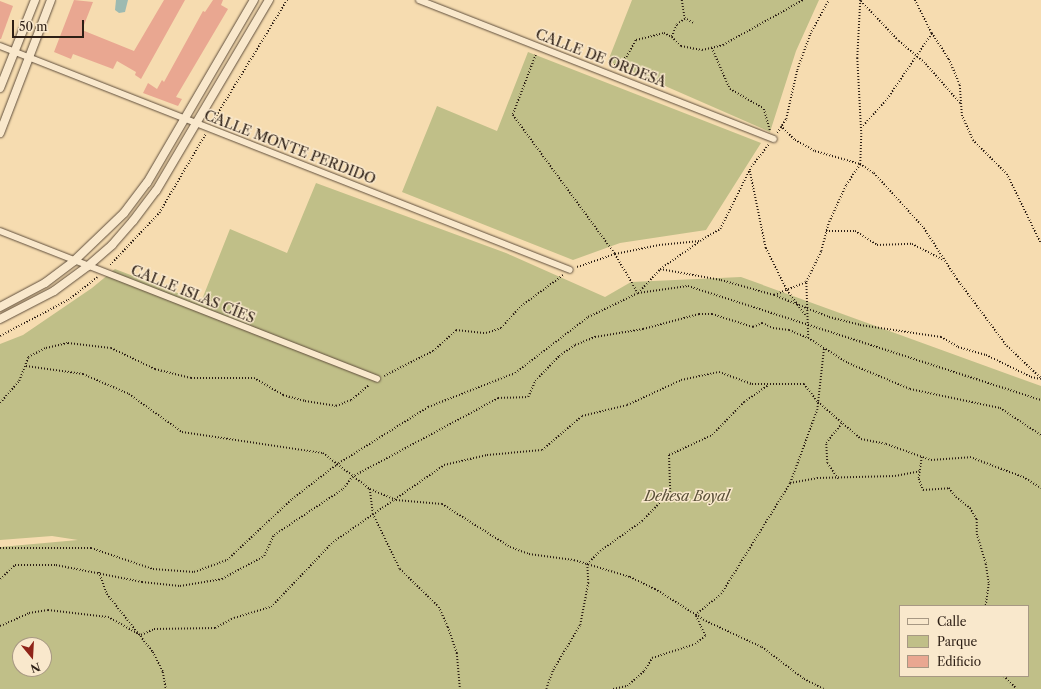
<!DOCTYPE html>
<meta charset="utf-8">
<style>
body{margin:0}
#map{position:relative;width:1041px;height:689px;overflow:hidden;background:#f6dcb0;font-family:"Libre Caslon Text",serif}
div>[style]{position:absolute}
.green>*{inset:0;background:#c0bf88}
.water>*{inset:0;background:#9dbab1}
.building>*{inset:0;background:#e9a791}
.path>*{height:1.5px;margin-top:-0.75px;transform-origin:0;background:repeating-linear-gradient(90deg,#2d1f15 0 1px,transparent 0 3px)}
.roads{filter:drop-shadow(0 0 1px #5f4e3c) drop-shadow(0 0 1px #5f4e3c)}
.pedestrian>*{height:6px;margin:-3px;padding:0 3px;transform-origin:3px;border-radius:3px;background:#f9e8cc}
.minor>*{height:8px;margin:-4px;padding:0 4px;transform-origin:4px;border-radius:4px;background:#f9e8cc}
span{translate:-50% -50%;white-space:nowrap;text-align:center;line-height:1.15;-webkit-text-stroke:3px #f9e8cc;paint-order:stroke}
.street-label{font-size:14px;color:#2d1f15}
.park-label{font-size:14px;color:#594f38;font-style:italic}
.legend{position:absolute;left:899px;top:605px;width:130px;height:72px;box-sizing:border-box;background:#f9e8cc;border:1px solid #a79883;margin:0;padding:5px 7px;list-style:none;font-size:12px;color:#2d1f15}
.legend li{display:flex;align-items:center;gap:8px;height:20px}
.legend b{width:20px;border:1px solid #a79883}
.north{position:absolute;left:12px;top:637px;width:40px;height:40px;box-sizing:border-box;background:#f9e8cc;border:1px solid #a79883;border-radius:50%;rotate:162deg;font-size:11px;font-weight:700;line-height:16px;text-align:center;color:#2d1f15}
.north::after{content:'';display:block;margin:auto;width:14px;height:18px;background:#8f2418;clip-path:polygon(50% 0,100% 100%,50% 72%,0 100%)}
.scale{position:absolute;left:12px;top:20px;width:72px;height:18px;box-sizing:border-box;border:2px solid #2d1f15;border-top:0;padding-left:5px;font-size:12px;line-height:14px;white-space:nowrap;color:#2d1f15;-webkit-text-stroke:3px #f9e8cc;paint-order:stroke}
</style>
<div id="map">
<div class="green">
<div style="clip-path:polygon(632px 0,819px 0,796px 51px,770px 132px,608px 61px)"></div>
<div style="clip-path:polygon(528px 52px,761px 143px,706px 230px,620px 243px,573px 260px,402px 192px,437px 106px,497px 131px)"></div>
<div style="clip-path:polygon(evenodd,316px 183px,506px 253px,605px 297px,631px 282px,741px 277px,1041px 386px,1041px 689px,0 689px,0 547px,78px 540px,52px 536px,0 540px,0 344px,23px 335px,92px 288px,115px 269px,201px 302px,230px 229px,287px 253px,316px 183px,900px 606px,1028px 606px,1028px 676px,900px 676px,900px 606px,316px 183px,20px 645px,44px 645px,44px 669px,20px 669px,20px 645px)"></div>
</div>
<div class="water">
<div style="clip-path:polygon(116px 0,128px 0,125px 12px,119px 13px,115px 10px)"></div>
</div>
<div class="building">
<div style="clip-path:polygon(74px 0,93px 2px,82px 30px,134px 51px,164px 0,185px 0,141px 79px,135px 75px,136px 72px,117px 61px,113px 69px,73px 54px,71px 59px,54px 52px)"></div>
<div style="clip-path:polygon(213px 0,223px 0,221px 5px,228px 9px,176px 97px,182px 99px,178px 106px,143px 93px,148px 83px,157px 89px,162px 80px,164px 82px,203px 11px,205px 12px)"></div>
<div style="clip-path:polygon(0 1px,13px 6px,1px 39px,0 39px)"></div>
</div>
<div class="path">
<div style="left:682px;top:0;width:19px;rotate:81deg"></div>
<div style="left:915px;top:0;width:37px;rotate:63deg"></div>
<div style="left:932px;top:33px;width:31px;rotate:57deg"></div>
<div style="left:949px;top:59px;width:28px;rotate:67deg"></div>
<div style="left:960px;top:85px;width:30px;rotate:86deg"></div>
<div style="left:962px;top:115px;width:27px;rotate:66deg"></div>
<div style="left:973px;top:140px;width:48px;rotate:45deg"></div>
<div style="left:1007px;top:174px;width:77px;rotate:63.8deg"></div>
<div style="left:861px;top:1px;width:55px;rotate:46.5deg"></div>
<div style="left:899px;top:41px;width:35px;rotate:40deg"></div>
<div style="left:926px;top:64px;width:52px;rotate:48.9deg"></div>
<div style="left:693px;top:23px;width:9px;rotate:-153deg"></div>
<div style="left:685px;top:19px;width:10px;rotate:143deg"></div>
<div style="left:677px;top:25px;width:13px;rotate:113deg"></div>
<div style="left:672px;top:37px;width:13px;rotate:45deg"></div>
<div style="left:681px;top:46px;width:21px;rotate:11deg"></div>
<div style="left:702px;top:50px;width:22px;rotate:-13deg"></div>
<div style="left:723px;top:45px;width:92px;rotate:-29.4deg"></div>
<div style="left:712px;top:48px;width:45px;rotate:66.3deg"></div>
<div style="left:730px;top:89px;width:39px;rotate:30deg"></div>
<div style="left:764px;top:109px;width:22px;rotate:74deg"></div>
<div style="left:536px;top:55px;width:64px;rotate:111deg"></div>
<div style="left:513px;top:115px;width:172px;rotate:53.7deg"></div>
<div style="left:615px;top:254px;width:45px;rotate:59.5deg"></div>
<div style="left:638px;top:293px;width:33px;rotate:-47deg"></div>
<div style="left:660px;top:269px;width:47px;rotate:-34.7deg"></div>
<div style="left:612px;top:67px;width:17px;rotate:-36deg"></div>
<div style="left:626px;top:57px;width:20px;rotate:-60deg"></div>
<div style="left:636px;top:40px;width:29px;rotate:-14deg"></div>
<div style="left:664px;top:33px;width:9px;rotate:27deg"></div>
<div style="left:213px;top:121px;width:142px;rotate:-58.6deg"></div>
<div style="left:781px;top:126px;width:20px;rotate:45deg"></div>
<div style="left:795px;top:140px;width:23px;rotate:29deg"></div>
<div style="left:815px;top:151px;width:47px;rotate:16.1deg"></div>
<div style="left:860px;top:164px;width:17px;rotate:33deg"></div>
<div style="left:874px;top:173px;width:74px;rotate:47.7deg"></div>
<div style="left:924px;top:228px;width:61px;rotate:57.1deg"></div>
<div style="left:957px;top:279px;width:84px;rotate:53.3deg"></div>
<div style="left:1007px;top:346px;width:47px;rotate:43.3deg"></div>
<div style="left:861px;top:128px;width:39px;rotate:-48deg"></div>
<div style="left:887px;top:99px;width:80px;rotate:-55.7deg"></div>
<div style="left:777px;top:133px;width:17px;rotate:-57deg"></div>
<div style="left:786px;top:119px;width:50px;rotate:-77.3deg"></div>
<div style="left:797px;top:70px;width:38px;rotate:-70deg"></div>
<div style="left:810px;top:34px;width:39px;rotate:-61deg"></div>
<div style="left:750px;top:171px;width:79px;rotate:78.3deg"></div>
<div style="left:766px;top:248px;width:47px;rotate:63.4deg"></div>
<div style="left:787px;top:290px;width:32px;rotate:54deg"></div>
<div style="left:826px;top:231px;width:29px"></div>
<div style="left:855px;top:231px;width:26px;rotate:32deg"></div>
<div style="left:877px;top:245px;width:35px;rotate:-2deg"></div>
<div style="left:912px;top:244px;width:34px;rotate:27deg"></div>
<div style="left:110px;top:265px;width:71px;rotate:-46.7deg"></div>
<div style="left:159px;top:213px;width:91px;rotate:-59.5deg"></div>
<div style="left:577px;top:267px;width:40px;rotate:-18.9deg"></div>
<div style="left:615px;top:254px;width:45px;rotate:-11.6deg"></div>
<div style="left:659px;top:245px;width:41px;rotate:-5.6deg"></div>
<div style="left:700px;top:241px;width:23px;rotate:-31deg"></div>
<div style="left:720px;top:229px;width:69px;rotate:-63.4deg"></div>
<div style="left:751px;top:167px;width:29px;rotate:-52deg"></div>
<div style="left:660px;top:269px;width:62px;rotate:10.2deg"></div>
<div style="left:721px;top:280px;width:55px;rotate:15.8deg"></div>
<div style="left:774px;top:295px;width:59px;rotate:21.8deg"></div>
<div style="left:829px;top:317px;width:32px;rotate:14deg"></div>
<div style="left:860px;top:325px;width:82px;rotate:8.4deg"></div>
<div style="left:941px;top:337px;width:20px;rotate:30deg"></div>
<div style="left:958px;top:347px;width:29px;rotate:16deg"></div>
<div style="left:986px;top:355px;width:50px;rotate:26.1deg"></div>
<div style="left:1031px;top:377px;width:10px;rotate:11deg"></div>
<div style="left:774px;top:295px;width:35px;rotate:-22deg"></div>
<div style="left:0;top:336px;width:77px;rotate:-27.9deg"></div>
<div style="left:68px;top:300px;width:37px;rotate:-38deg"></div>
<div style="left:808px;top:338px;width:56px;rotate:-92deg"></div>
<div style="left:806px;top:282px;width:34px;rotate:-64deg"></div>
<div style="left:821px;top:251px;width:30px;rotate:-75deg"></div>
<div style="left:829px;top:222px;width:41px;rotate:-65.3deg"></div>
<div style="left:846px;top:185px;width:25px;rotate:-56deg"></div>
<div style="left:860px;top:164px;width:30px;rotate:-88deg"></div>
<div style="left:861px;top:134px;width:76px;rotate:-93deg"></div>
<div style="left:857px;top:58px;width:58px;rotate:-87deg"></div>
<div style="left:26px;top:366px;width:58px;rotate:8deg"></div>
<div style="left:83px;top:374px;width:50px;rotate:23.5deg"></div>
<div style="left:129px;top:394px;width:65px;rotate:35.6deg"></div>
<div style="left:182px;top:432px;width:143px;rotate:8.5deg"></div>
<div style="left:323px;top:453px;width:59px;rotate:37.5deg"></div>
<div style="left:370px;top:489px;width:28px;rotate:23deg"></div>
<div style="left:396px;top:500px;width:46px;rotate:5deg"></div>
<div style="left:442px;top:504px;width:80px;rotate:32.3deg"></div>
<div style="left:510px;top:547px;width:20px;rotate:20deg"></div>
<div style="left:529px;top:554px;width:45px;rotate:7.6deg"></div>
<div style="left:574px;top:560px;width:59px;rotate:16.9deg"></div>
<div style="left:630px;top:577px;width:28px;rotate:26deg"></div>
<div style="left:655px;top:589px;width:60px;rotate:32.1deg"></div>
<div style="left:706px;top:621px;width:62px;rotate:24.9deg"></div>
<div style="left:762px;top:647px;width:53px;rotate:37.3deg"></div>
<div style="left:804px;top:679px;width:22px;rotate:27deg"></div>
<div style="left:384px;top:376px;width:55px;rotate:-27deg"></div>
<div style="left:433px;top:351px;width:31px;rotate:-42deg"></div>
<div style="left:456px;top:330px;width:30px;rotate:6deg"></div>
<div style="left:486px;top:333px;width:16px;rotate:-18deg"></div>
<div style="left:501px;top:328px;width:30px;rotate:-48deg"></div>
<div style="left:521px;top:306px;width:52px;rotate:-36.4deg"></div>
<div style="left:0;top:403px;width:29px;rotate:-49deg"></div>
<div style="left:19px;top:381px;width:26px;rotate:-69deg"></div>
<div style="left:28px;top:357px;width:20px;rotate:-27deg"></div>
<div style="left:46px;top:348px;width:23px;rotate:-13deg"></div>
<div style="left:68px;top:343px;width:43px;rotate:6.6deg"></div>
<div style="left:111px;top:348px;width:49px;rotate:25.5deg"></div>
<div style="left:155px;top:369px;width:37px;rotate:14deg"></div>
<div style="left:191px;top:378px;width:63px"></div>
<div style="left:254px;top:378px;width:34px;rotate:30deg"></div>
<div style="left:283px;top:395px;width:23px;rotate:15deg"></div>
<div style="left:305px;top:401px;width:31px;rotate:9deg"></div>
<div style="left:336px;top:406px;width:16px;rotate:-22deg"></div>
<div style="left:351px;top:400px;width:23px;rotate:-40deg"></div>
<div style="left:922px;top:457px;width:22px;rotate:98deg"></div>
<div style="left:919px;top:479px;width:12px;rotate:70deg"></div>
<div style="left:923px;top:490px;width:26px;rotate:-4deg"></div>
<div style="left:949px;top:488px;width:11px;rotate:52deg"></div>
<div style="left:956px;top:497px;width:18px;rotate:38deg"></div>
<div style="left:970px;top:508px;width:13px;rotate:58deg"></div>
<div style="left:977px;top:519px;width:15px;rotate:90deg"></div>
<div style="left:977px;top:534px;width:31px;rotate:73deg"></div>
<div style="left:986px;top:564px;width:20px;rotate:81deg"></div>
<div style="left:989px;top:584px;width:22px;rotate:98deg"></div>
<div style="left:838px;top:479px;width:19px;rotate:-125deg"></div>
<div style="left:827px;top:463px;width:20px;rotate:-93deg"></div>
<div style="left:826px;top:443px;width:26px;rotate:-51deg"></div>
<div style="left:790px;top:483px;width:27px;rotate:-10deg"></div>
<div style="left:817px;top:478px;width:78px;rotate:-1.5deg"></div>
<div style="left:895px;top:476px;width:25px;rotate:-11deg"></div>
<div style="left:370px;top:489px;width:25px;rotate:83deg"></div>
<div style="left:373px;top:514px;width:61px;rotate:63.9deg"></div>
<div style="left:400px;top:569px;width:54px;rotate:44.3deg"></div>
<div style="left:439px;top:607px;width:22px;rotate:66deg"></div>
<div style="left:448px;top:627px;width:28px;rotate:71deg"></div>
<div style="left:457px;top:653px;width:36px;rotate:85deg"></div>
<div style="left:0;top:548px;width:91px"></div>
<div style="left:91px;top:548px;width:65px;rotate:18.7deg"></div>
<div style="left:153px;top:569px;width:41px;rotate:4.2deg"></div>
<div style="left:194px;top:572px;width:35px;rotate:-20deg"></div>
<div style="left:227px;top:560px;width:89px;rotate:-43.2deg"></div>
<div style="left:292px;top:499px;width:56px;rotate:-37.7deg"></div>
<div style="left:336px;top:465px;width:109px;rotate:-32.2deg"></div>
<div style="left:428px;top:407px;width:93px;rotate:-21.3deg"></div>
<div style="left:515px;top:373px;width:92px;rotate:-37.5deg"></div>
<div style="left:588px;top:317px;width:55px;rotate:-25.6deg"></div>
<div style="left:638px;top:293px;width:50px;rotate:-8deg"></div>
<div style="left:688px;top:286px;width:371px;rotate:17.9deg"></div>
<div style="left:99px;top:572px;width:23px;rotate:70deg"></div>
<div style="left:107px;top:594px;width:74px;rotate:51.6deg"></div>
<div style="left:153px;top:652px;width:22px;rotate:63deg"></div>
<div style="left:163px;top:672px;width:17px;rotate:80deg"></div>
<div style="left:0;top:579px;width:21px;rotate:-43deg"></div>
<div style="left:15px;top:565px;width:41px"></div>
<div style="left:56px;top:565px;width:88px;rotate:11.2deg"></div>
<div style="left:142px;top:582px;width:38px;rotate:6deg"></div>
<div style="left:180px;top:586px;width:43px;rotate:-9.5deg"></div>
<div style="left:222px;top:579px;width:48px;rotate:-28.7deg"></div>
<div style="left:264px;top:556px;width:23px;rotate:-65deg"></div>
<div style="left:274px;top:535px;width:83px;rotate:-33.7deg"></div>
<div style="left:343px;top:489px;width:15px;rotate:-53deg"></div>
<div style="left:352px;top:477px;width:166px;rotate:-28.4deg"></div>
<div style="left:498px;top:398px;width:30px;rotate:-2deg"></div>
<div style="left:528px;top:397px;width:17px;rotate:-66deg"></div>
<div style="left:535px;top:381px;width:35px;rotate:-46deg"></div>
<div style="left:559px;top:356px;width:19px;rotate:-35deg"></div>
<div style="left:575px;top:345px;width:22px;rotate:-22deg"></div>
<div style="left:595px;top:337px;width:49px;rotate:-9.5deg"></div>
<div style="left:643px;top:329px;width:58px;rotate:-15deg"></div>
<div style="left:699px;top:314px;width:13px"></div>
<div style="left:712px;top:314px;width:43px;rotate:17.6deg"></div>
<div style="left:753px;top:327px;width:10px;rotate:-24deg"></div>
<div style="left:762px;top:323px;width:12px;rotate:24deg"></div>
<div style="left:773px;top:328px;width:16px;rotate:7deg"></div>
<div style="left:789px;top:330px;width:21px;rotate:23deg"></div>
<div style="left:808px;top:338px;width:47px;rotate:32deg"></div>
<div style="left:848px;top:363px;width:67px;rotate:22.8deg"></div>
<div style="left:910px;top:389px;width:92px;rotate:11.9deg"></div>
<div style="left:1000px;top:408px;width:49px;rotate:33.4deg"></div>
<div style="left:0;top:626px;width:32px;rotate:-24deg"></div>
<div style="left:29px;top:613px;width:19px;rotate:-9deg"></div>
<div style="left:48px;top:610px;width:60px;rotate:6.7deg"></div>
<div style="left:108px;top:617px;width:38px;rotate:29deg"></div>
<div style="left:141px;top:635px;width:14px;rotate:-25deg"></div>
<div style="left:154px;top:629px;width:61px;rotate:-0.9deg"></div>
<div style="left:215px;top:628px;width:21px;rotate:-28deg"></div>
<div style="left:234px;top:618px;width:39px;rotate:-17deg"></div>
<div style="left:271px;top:607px;width:90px;rotate:-46.4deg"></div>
<div style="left:333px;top:542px;width:135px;rotate:-34.7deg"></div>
<div style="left:444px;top:465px;width:44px;rotate:-13.1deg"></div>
<div style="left:487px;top:455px;width:55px;rotate:-5.2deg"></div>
<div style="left:542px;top:450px;width:52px;rotate:-40.4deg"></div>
<div style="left:582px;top:416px;width:46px;rotate:-13.7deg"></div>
<div style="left:627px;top:405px;width:60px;rotate:-24.8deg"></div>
<div style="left:681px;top:380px;width:39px;rotate:-12deg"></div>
<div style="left:719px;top:372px;width:35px;rotate:20deg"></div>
<div style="left:752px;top:384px;width:52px"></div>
<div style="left:804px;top:384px;width:23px;rotate:52deg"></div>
<div style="left:818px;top:402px;width:57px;rotate:40.7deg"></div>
<div style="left:861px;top:439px;width:25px;rotate:11deg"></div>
<div style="left:886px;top:444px;width:48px;rotate:19.6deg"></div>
<div style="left:931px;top:460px;width:39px;rotate:-4deg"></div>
<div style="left:970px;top:457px;width:57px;rotate:20.7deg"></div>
<div style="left:1023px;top:477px;width:21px;rotate:31deg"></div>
<div style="left:1004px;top:676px;width:18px;rotate:45deg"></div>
<div style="left:546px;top:689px;width:20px;rotate:-70deg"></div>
<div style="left:553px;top:670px;width:52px;rotate:-59deg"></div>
<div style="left:580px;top:625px;width:43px;rotate:-79.2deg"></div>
<div style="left:588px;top:583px;width:19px;rotate:-93deg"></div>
<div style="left:587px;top:564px;width:18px;rotate:-45deg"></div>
<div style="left:600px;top:551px;width:52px;rotate:-35.5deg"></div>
<div style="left:642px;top:521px;width:40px;rotate:-46deg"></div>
<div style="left:670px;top:492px;width:37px;rotate:-92deg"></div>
<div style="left:669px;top:455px;width:47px;rotate:-24.9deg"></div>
<div style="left:712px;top:435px;width:46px;rotate:-45.9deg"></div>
<div style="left:744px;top:402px;width:29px;rotate:-35deg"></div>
<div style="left:613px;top:689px;width:14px;rotate:-12deg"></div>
<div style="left:627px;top:686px;width:23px;rotate:-41deg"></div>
<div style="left:644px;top:671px;width:15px;rotate:-58deg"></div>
<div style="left:652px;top:658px;width:45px;rotate:-18deg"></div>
<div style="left:695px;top:644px;width:13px;rotate:-39deg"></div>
<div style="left:705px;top:636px;width:23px;rotate:-115deg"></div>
<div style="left:695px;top:615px;width:33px;rotate:-39deg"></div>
<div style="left:721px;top:594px;width:131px;rotate:-58.1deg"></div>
<div style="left:790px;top:483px;width:78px;rotate:-69.7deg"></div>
<div style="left:817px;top:410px;width:63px;rotate:-83.7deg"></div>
</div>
<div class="roads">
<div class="pedestrian">
<div style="left:419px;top:0;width:381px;rotate:21.4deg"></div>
<div style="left:0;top:46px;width:612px;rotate:21.45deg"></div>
<div style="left:0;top:231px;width:405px;rotate:21.4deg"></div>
</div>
<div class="minor">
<div style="left:0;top:88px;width:95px;rotate:-68.3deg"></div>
<div style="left:0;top:133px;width:142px;rotate:-69deg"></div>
<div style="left:0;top:307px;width:51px;rotate:-28.1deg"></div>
<div style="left:45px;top:283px;width:36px;rotate:-37deg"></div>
<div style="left:74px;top:261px;width:69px;rotate:-43.8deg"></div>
<div style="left:124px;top:213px;width:38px;rotate:-53deg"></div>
<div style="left:147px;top:183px;width:212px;rotate:-59.7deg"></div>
<div style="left:0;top:319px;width:61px;rotate:-27.4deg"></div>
<div style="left:54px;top:291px;width:42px;rotate:-36.3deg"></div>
<div style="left:88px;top:266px;width:32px;rotate:-41deg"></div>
<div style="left:112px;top:245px;width:32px;rotate:-49deg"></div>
<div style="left:133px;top:221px;width:38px;rotate:-53deg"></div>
<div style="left:156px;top:191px;width:222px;rotate:-59.4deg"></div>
</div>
</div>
<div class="street-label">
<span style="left:601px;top:58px;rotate:21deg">CALLE DE ORDESA</span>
<span style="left:290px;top:147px;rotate:21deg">CALLE MONTE PERDIDO</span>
<span style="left:193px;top:294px;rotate:22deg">CALLE ISLAS CÍES</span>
</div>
<div class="park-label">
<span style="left:687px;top:496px">Dehesa Boyal</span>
</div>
<ul class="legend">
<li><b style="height:5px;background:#f9e8cc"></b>Calle</li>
<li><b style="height:11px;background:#c0bf88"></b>Parque</li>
<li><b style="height:11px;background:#e9a791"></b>Edificio</li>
</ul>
<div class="north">N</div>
<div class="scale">50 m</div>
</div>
